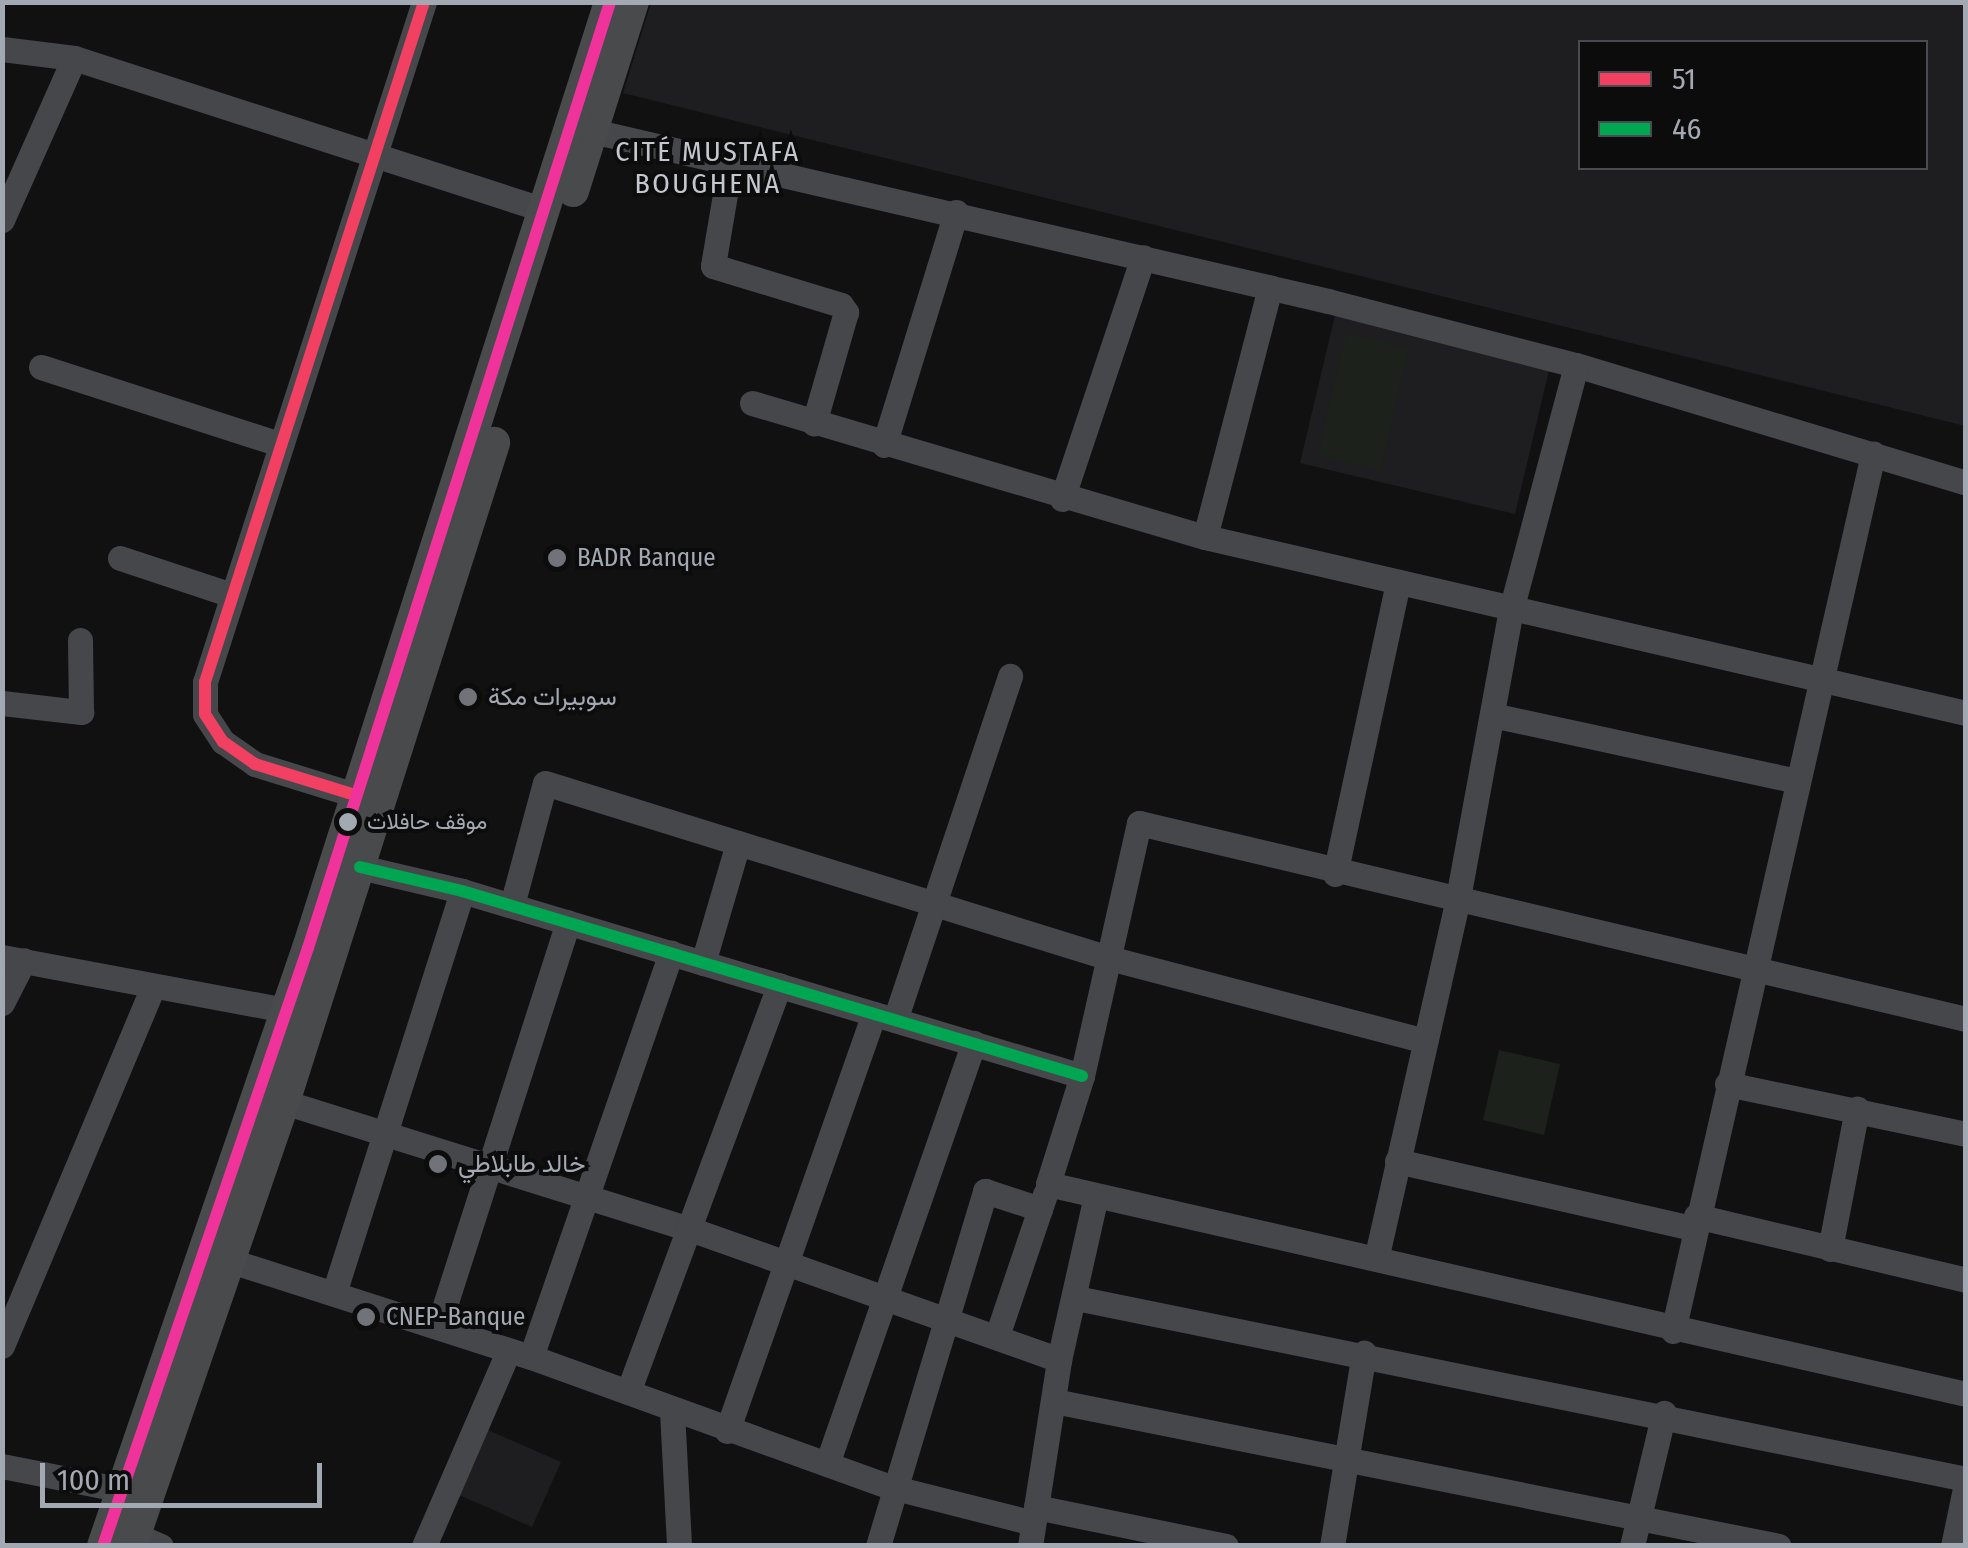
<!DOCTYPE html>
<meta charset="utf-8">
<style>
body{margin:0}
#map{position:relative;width:1968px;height:1548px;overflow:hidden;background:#111112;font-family:"Fira Sans Condensed",Vazirmatn,sans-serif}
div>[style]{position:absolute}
.built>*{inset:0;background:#1e1e20}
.green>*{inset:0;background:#1c211c}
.minor>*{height:25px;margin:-12.5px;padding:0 12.5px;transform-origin:12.5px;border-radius:12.5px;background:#46474a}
.major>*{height:32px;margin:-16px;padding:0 16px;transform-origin:16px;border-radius:16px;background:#484a4c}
.bus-1>*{height:12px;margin:-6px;padding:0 6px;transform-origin:6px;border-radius:6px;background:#f24062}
.bus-2>*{height:12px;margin:-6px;padding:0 6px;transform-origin:6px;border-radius:6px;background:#00a651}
.bus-3>*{height:12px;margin:-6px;padding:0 6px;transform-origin:6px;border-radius:6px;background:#ef339a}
.dots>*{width:28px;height:28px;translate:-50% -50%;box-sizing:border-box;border:5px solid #0c0c0d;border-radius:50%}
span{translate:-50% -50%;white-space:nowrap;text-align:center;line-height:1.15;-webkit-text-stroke:8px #0c0c0d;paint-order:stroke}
.bus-label{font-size:22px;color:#a3a9b2}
.left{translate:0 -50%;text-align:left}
.poi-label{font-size:25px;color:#a3a9b2}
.neighbourhood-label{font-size:28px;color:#c4c8ce;letter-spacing:2.5px}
.frame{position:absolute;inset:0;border:5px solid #a3a9b2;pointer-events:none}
.legend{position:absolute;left:1578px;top:40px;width:350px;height:130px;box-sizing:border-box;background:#0c0c0d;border:2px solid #484b4f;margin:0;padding:12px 18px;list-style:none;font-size:30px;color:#a3a9b2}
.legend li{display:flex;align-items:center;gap:20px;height:50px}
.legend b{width:50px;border:2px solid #484b4f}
.scale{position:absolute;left:40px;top:1463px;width:282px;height:45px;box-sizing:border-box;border:5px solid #a3a9b2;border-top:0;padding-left:12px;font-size:30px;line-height:35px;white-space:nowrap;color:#a3a9b2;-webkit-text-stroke:8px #0c0c0d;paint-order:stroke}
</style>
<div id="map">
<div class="built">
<div style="clip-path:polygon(evenodd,651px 3px,1965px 3px,1965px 426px,623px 93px,651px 3px,1580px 42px,1926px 42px,1926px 168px,1580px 168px,1580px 42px)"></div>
<div style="clip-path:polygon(1336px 311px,1551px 362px,1515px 514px,1300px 463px)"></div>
<div style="clip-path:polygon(488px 1430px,561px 1462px,532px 1527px,459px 1495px)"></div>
</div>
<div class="green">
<div style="clip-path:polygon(1346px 333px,1409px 348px,1380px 470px,1318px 455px)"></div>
<div style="clip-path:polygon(1499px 1050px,1560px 1064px,1544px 1135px,1483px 1120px)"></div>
</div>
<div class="minor">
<div style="left:2px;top:49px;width:73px;rotate:7.1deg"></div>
<div style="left:74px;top:58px;width:495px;rotate:17.9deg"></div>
<div style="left:575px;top:127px;width:773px;rotate:13.01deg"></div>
<div style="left:1328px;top:301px;width:256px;rotate:14.5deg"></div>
<div style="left:1576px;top:365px;width:407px;rotate:16.8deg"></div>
<div style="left:730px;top:165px;width:102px;rotate:99.6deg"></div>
<div style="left:713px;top:266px;width:134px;rotate:16.9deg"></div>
<div style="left:841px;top:305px;width:9px;rotate:54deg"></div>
<div style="left:846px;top:312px;width:116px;rotate:106.1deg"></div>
<div style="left:2px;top:220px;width:177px;rotate:-66deg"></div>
<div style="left:41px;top:367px;width:250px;rotate:17.9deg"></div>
<div style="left:752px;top:403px;width:472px;rotate:16.5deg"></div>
<div style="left:1205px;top:537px;width:781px;rotate:13.02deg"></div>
<div style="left:884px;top:445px;width:244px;rotate:-72.8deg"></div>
<div style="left:1062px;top:499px;width:255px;rotate:-71.5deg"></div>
<div style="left:1205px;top:537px;width:258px;rotate:-75.4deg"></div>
<div style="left:120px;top:558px;width:118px;rotate:18.3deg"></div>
<div style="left:2px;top:703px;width:80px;rotate:6.5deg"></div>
<div style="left:81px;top:712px;width:72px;rotate:-90.8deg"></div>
<div style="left:1492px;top:715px;width:311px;rotate:12.2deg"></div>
<div style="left:355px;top:795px;width:105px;rotate:-162.8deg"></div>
<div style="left:255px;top:764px;width:39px;rotate:-145deg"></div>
<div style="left:223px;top:742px;width:33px;rotate:-123deg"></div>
<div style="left:205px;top:714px;width:32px;rotate:-90deg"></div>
<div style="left:205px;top:682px;width:714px;rotate:-72.15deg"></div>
<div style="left:360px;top:867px;width:105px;rotate:13.2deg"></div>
<div style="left:462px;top:891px;width:647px;rotate:16.61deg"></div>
<div style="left:1335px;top:874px;width:299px;rotate:-77.8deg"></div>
<div style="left:512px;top:905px;width:126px;rotate:-74.9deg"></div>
<div style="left:545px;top:783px;width:591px;rotate:17.24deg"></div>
<div style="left:1109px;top:958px;width:327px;rotate:14.7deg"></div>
<div style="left:2px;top:957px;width:305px;rotate:10.6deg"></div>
<div style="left:703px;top:963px;width:125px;rotate:-73.7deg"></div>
<div style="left:2px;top:1003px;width:48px;rotate:-62.9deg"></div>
<div style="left:1966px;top:1019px;width:850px;rotate:-166.67deg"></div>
<div style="left:1139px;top:823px;width:259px;rotate:102.7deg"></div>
<div style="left:1082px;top:1076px;width:113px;rotate:107.5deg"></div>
<div style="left:1048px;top:1184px;width:942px;rotate:12.89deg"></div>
<div style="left:895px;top:1020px;width:363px;rotate:-71.5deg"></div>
<div style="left:1727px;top:1084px;width:244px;rotate:11.8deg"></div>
<div style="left:284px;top:1102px;width:422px;rotate:17.4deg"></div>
<div style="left:687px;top:1228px;width:395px;rotate:19.5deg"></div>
<div style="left:1397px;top:1161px;width:303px;rotate:12.8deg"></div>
<div style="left:1696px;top:1216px;width:277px;rotate:13.3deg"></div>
<div style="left:1830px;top:1249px;width:143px;rotate:-79.1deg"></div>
<div style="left:1377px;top:1255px;width:366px;rotate:-77.2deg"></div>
<div style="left:1458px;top:898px;width:293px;rotate:-79.6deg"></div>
<div style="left:1511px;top:610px;width:253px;rotate:-75.1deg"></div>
<div style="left:228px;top:1260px;width:318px;rotate:17.8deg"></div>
<div style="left:531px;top:1357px;width:383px;rotate:19.9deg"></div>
<div style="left:891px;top:1487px;width:146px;rotate:14.2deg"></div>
<div style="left:335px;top:1290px;width:419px;rotate:-72.3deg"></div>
<div style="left:1076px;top:1298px;width:908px;rotate:11.5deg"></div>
<div style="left:438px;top:1327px;width:425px;rotate:-72.2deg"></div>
<div style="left:1673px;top:1331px;width:900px;rotate:-77.15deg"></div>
<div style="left:997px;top:1336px;width:150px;rotate:-71.3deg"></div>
<div style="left:2px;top:1346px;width:390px;rotate:-67.2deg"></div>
<div style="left:531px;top:1357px;width:428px;rotate:-70.9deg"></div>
<div style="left:628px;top:1392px;width:434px;rotate:-69.6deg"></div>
<div style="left:1054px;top:1401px;width:739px;rotate:11.31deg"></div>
<div style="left:672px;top:1411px;width:135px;rotate:87deg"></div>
<div style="left:727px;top:1431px;width:442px;rotate:-70.6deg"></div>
<div style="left:827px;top:1464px;width:446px;rotate:-70.8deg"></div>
<div style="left:2px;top:1466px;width:123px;rotate:11.2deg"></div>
<div style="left:1036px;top:1507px;width:194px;rotate:11.6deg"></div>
<div style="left:135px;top:1535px;width:28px;rotate:23deg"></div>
<div style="left:424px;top:1546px;width:211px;rotate:-66.6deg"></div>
<div style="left:878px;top:1546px;width:371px;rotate:-73.2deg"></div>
<div style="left:985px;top:1191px;width:58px;rotate:18.1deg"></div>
<div style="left:1030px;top:1546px;width:188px;rotate:-81.1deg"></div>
<div style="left:1059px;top:1360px;width:168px;rotate:-77.3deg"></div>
<div style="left:1332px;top:1546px;width:196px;rotate:-80.6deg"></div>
<div style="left:1632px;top:1546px;width:137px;rotate:-76.5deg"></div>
<div style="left:1953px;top:1546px;width:63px;rotate:-78.2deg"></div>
</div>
<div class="major">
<div style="left:573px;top:191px;width:198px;rotate:-72.4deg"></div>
<div style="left:103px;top:1546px;width:632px;rotate:-71.08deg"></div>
<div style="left:308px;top:948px;width:993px;rotate:-72.29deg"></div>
<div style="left:131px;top:1546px;width:470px;rotate:-71deg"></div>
<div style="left:284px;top:1102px;width:692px;rotate:-72.32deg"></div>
</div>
<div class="bus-1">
<div style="left:355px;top:795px;width:105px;rotate:-162.8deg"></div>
<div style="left:255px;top:764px;width:39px;rotate:-145deg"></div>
<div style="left:223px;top:742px;width:33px;rotate:-123deg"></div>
<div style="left:205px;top:714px;width:32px;rotate:-90deg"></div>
<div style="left:205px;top:682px;width:714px;rotate:-72.15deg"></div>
</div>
<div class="bus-2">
<div style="left:360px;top:867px;width:105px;rotate:13.2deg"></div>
<div style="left:462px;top:891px;width:647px;rotate:16.61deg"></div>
</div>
<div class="bus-3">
<div style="left:103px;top:1546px;width:632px;rotate:-71.08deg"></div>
<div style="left:308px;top:948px;width:993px;rotate:-72.29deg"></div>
</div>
<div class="dots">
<div style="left:557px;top:558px;background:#70747a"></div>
<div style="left:468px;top:697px;background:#70747a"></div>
<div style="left:348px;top:822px;background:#a3a9b2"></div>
<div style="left:438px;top:1164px;background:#70747a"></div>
<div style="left:366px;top:1317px;background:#70747a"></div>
</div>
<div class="bus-label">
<span class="left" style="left:367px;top:822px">موقف حافلات</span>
</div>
<div class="poi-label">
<span class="left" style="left:577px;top:558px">BADR Banque</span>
<span class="left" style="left:488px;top:697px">سوبيرات مكة</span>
<span class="left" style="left:458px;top:1164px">خالد طابلاطي</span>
<span class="left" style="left:386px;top:1317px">CNEP-Banque</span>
</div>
<div class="neighbourhood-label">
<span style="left:708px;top:168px">CITÉ MUSTAFA<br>BOUGHENA</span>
</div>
<div class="frame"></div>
<ul class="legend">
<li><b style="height:12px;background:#f24062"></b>51</li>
<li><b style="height:12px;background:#00a651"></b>46</li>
</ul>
<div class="scale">100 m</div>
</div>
